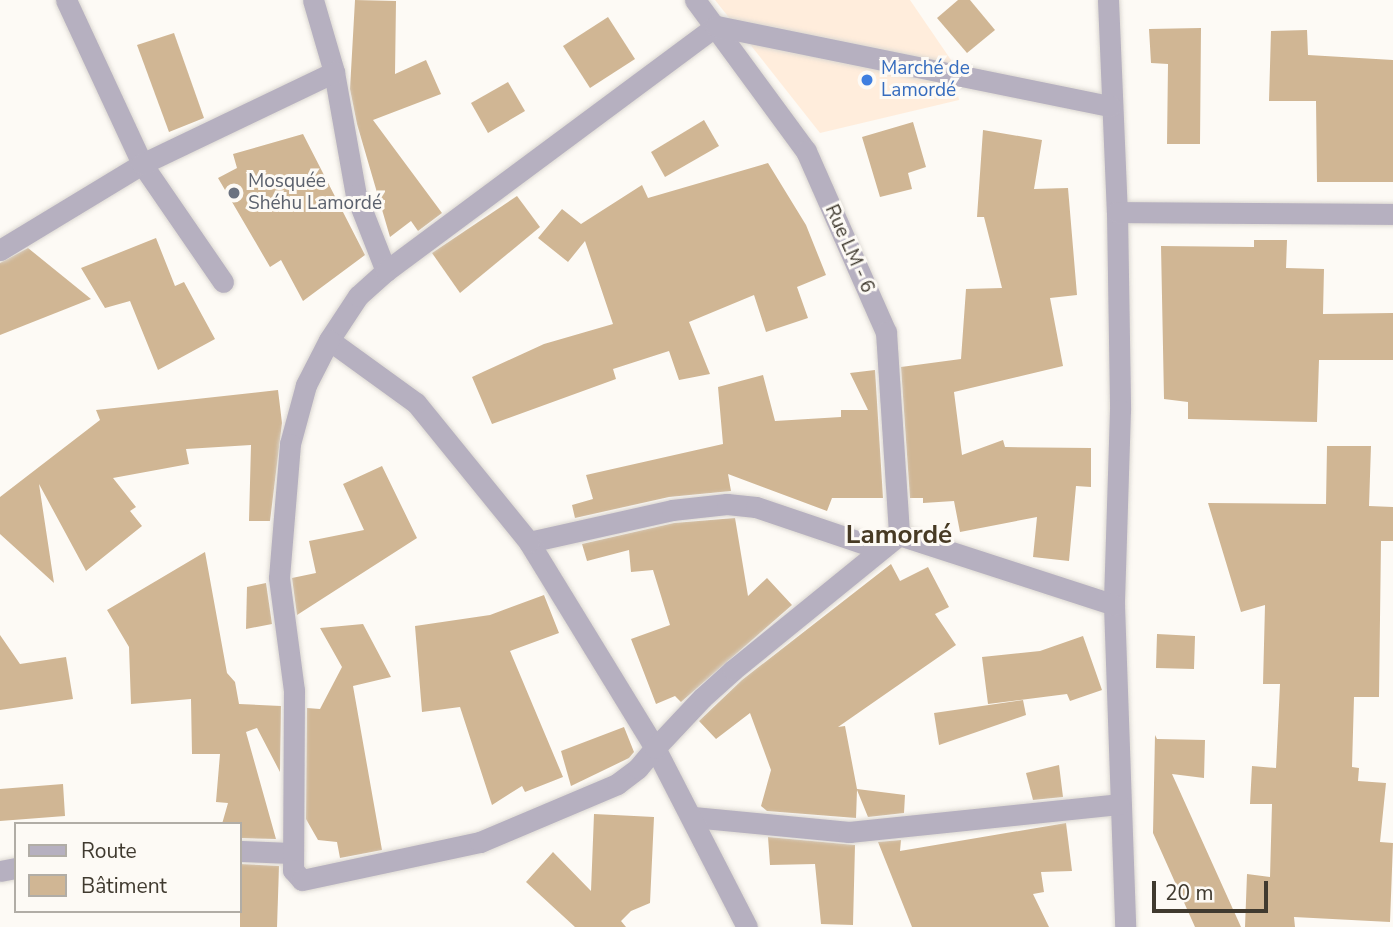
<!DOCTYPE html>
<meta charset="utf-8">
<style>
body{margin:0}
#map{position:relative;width:1393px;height:927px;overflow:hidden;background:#fdfaf5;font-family:"Nunito Sans",sans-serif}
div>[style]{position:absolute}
.commercial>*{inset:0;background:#ffeddc}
.building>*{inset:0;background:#d0b694}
.roads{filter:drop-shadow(0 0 2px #dbd7d1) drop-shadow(0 0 2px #dbd7d1)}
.minor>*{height:21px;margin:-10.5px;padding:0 10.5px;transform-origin:10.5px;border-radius:10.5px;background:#b6b0c0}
.dots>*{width:19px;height:19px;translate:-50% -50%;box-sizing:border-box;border:4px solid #fdfaf5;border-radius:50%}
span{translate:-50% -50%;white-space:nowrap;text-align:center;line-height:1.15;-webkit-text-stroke:6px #fdfaf5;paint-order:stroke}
.shop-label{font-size:19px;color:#366cbe}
.left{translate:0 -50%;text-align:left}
.worship-label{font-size:19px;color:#5b616d}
.street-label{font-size:19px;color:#403a2f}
.district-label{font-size:26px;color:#473a24;font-weight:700}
.legend{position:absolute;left:14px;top:822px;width:228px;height:91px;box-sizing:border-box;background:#fdfaf5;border:2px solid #b1ada6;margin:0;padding:9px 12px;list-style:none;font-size:21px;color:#403a2f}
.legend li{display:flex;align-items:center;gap:14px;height:35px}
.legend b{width:35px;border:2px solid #b1ada6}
.scale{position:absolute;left:1152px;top:881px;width:116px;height:32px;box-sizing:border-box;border:4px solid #403a2f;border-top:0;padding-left:9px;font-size:21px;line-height:24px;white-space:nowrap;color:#403a2f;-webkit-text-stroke:5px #fdfaf5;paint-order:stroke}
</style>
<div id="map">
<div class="commercial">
<div style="clip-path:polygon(715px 0,910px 0,951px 60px,959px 100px,820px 133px)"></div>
</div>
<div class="building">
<div style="clip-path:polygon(355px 0,396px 1px,395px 74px,426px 60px,441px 94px,373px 120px,442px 213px,418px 231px,411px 221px,390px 237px,357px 124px,350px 89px)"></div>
<div style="clip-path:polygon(958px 0,970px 0,995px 30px,967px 53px,937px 18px)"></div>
<div style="clip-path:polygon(608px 17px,635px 59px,590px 88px,563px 46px)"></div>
<div style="clip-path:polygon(1201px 28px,1200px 144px,1167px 144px,1168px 64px,1151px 63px,1149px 29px)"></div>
<div style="clip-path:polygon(1307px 30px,1308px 55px,1393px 60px,1393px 182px,1317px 182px,1316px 101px,1269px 101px,1271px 31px)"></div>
<div style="clip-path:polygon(174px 33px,204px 118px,169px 132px,137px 45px)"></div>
<div style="clip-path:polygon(508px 82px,525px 111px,488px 133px,471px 103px)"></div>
<div style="clip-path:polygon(704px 120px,719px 146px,665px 177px,651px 152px)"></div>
<div style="clip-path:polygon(913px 122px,926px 167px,908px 173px,912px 189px,880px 197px,862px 137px)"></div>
<div style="clip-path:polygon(983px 130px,1042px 140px,1034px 189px,1068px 188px,1077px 295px,1050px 298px,1063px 366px,954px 392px,962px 455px,1003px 440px,1005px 447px,1091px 448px,1091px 487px,1076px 486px,1069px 561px,1033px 557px,1037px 517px,960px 532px,954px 501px,923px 503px,923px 498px,910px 498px,901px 367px,961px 359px,966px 289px,1002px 288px,984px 217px,977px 217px)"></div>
<div style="clip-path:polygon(303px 134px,365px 255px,303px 301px,281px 260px,270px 267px,218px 178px,237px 168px,233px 154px)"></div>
<div style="clip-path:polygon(768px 163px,806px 225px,826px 275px,797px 287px,808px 318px,766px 332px,754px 295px,689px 322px,710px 374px,679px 380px,669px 351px,613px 369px,616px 379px,492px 424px,472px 377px,544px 344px,613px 324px,585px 241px,568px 262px,538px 238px,562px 209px,581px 224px,642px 185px,648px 198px)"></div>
<div style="clip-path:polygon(517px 196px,540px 227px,460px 293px,432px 253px)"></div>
<div style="clip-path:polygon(156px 238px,175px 286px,184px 282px,215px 339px,158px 370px,130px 301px,105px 308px,81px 268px)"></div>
<div style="clip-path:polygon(1254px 240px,1287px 240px,1286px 268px,1324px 269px,1323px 314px,1393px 313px,1393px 360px,1319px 360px,1317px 422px,1188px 419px,1188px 402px,1164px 399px,1161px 246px,1254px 247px)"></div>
<div style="clip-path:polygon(28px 248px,91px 299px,0 335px,0 263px)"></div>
<div style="clip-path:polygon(875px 370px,883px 498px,832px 498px,827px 511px,728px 474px,731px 491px,669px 497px,575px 518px,572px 505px,593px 499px,586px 475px,723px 444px,718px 387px,763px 375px,775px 421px,841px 417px,841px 410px,868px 410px,850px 373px)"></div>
<div style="clip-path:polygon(278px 390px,282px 423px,270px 521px,249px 521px,251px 445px,186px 449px,189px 464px,113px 478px,136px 507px,130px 511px,142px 526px,86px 571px,39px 484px,54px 583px,0 534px,0 497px,100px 420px,96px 410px)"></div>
<div style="clip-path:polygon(1327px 446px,1371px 446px,1369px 506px,1393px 507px,1393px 541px,1381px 541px,1379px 697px,1354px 697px,1352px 767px,1359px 768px,1358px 781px,1386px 783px,1380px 842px,1393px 843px,1390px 922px,1294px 917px,1295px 927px,1245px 927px,1247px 874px,1270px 877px,1272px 804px,1250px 804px,1252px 766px,1276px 768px,1280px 684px,1263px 684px,1265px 605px,1241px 612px,1208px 503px,1326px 504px)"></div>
<div style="clip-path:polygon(382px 466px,417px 538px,297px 615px,292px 578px,316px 573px,309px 541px,364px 530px,343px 484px)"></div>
<div style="clip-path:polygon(735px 518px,748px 596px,767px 578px,792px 605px,681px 702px,675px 696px,656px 704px,631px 639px,670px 625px,653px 570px,631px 572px,629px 550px,587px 561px,582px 544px,674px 523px)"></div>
<div style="clip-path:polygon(205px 552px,227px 673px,235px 682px,239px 704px,281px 706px,280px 772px,257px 728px,246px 732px,276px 839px,240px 838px,240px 824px,222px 824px,228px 803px,216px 802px,220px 754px,192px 754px,191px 699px,131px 704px,129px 647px,107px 610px)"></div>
<div style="clip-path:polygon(891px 564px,900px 581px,928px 567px,949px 607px,935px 614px,956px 645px,838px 727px,845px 726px,857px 789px,905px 795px,904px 813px,868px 817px,857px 790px,856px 818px,767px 811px,761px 806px,771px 770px,750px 713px,716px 739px,699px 721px,742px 680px)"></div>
<div style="clip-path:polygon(266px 583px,272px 624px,246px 629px,247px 587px)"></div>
<div style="clip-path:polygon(544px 595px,559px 633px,510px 651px,563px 777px,525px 792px,522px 786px,492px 805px,460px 707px,422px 712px,415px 626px,490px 615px)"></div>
<div style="clip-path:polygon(363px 624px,391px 677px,353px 686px,382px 850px,340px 858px,337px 842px,318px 840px,306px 819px,307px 708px,320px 709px,342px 667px,320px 628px)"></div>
<div style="clip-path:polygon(1157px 634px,1195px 636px,1194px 669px,1156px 668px)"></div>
<div style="clip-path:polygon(0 635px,20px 664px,66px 657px,73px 699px,0 710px)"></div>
<div style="clip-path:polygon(1083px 636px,1102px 690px,1070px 701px,1067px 694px,988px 704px,982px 657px,1040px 651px)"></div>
<div style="clip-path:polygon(1023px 700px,1026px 715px,939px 745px,934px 713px)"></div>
<div style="clip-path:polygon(624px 727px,634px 752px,629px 758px,571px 786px,561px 751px)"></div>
<div style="clip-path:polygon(1155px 735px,1157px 739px,1205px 740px,1204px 778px,1172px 774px,1241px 927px,1195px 927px,1153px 833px)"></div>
<div style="clip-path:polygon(1059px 765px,1063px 797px,1033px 800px,1026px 773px)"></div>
<div style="clip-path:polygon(63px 784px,65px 816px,0 821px,0 789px)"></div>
<div style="clip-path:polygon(594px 814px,654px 817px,650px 903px,631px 911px,621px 921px,626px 927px,575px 927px,526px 882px,553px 852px,591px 891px)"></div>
<div style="clip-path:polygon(1066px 823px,1072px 871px,1041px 872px,1044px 892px,1033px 894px,1049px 927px,912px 927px,878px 842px,901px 840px,900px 851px)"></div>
<div style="clip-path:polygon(768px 837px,855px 845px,853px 925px,821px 924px,815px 864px,770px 865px)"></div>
<div style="clip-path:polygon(240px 864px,279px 866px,277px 927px,240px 927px)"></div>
</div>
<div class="roads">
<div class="minor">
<div style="left:66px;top:0;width:181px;rotate:65.1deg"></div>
<div style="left:142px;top:164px;width:143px;rotate:55.5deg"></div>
<div style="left:313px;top:0;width:75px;rotate:73.7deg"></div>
<div style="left:334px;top:72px;width:125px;rotate:79.9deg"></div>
<div style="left:356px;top:195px;width:82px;rotate:68.5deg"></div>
<div style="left:695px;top:0;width:187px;rotate:53.7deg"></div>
<div style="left:806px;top:151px;width:198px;rotate:66.2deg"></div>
<div style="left:886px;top:332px;width:203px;rotate:86.3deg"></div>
<div style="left:1108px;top:0;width:212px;rotate:87.6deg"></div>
<div style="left:1117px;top:212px;width:198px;rotate:89.1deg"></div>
<div style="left:1120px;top:410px;width:195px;rotate:91.8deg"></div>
<div style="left:1114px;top:605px;width:322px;rotate:88deg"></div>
<div style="left:1117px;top:212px;width:276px;rotate:0.4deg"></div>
<div style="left:0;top:250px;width:166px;rotate:-31.2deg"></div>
<div style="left:142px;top:164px;width:213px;rotate:-25.6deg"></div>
<div style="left:329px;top:340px;width:53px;rotate:-56.6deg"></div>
<div style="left:358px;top:296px;width:38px;rotate:-42deg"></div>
<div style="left:386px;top:271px;width:411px;rotate:-36.6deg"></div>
<div style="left:716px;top:26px;width:402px;rotate:11.5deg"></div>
<div style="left:529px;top:542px;width:147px;rotate:-12.6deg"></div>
<div style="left:672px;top:510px;width:55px;rotate:-6.2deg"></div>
<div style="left:727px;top:504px;width:29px;rotate:6deg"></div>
<div style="left:756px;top:507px;width:128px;rotate:18.7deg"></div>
<div style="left:693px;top:817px;width:157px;rotate:5.5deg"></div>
<div style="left:849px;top:832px;width:271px;rotate:-5.9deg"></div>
<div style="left:240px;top:851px;width:53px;rotate:2.2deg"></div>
<div style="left:0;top:871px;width:16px;rotate:-11deg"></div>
<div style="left:747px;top:927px;width:201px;rotate:-117.2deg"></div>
<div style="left:655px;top:748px;width:241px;rotate:-121.5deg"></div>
<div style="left:529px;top:542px;width:179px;rotate:-129.1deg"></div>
<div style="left:416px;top:403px;width:107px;rotate:-144.1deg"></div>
<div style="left:329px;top:340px;width:51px;rotate:117.1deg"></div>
<div style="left:306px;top:385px;width:61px;rotate:105.2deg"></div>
<div style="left:290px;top:444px;width:134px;rotate:94.7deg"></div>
<div style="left:279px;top:578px;width:113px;rotate:82.4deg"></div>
<div style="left:294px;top:690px;width:180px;rotate:90.3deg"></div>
<div style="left:293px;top:870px;width:13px;rotate:48deg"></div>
<div style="left:302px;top:880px;width:182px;rotate:-12.1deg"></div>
<div style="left:480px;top:842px;width:149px;rotate:-22.9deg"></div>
<div style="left:617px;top:784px;width:26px;rotate:-37deg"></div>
<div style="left:638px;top:768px;width:26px;rotate:-50deg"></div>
<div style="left:655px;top:748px;width:69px;rotate:-46.8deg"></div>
<div style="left:702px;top:698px;width:42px;rotate:-42.1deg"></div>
<div style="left:733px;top:670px;width:214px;rotate:-39.1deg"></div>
<div style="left:899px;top:535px;width:226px;rotate:18deg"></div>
</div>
</div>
<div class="dots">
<div style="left:867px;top:80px;background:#3f7fe0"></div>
<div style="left:234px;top:193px;background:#6b7280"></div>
</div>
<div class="shop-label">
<span class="left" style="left:881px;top:80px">Marché de<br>Lamordé</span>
</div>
<div class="worship-label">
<span class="left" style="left:248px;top:193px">Mosquée<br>Shéhu Lamordé</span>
</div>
<div class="street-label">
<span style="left:849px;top:249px;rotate:66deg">Rue LM - 6</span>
</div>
<div class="district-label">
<span style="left:899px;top:535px">Lamordé</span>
</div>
<ul class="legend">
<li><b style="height:9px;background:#b6b0c0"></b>Route</li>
<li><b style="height:19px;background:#d0b694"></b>Bâtiment</li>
</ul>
<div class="scale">20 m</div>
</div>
